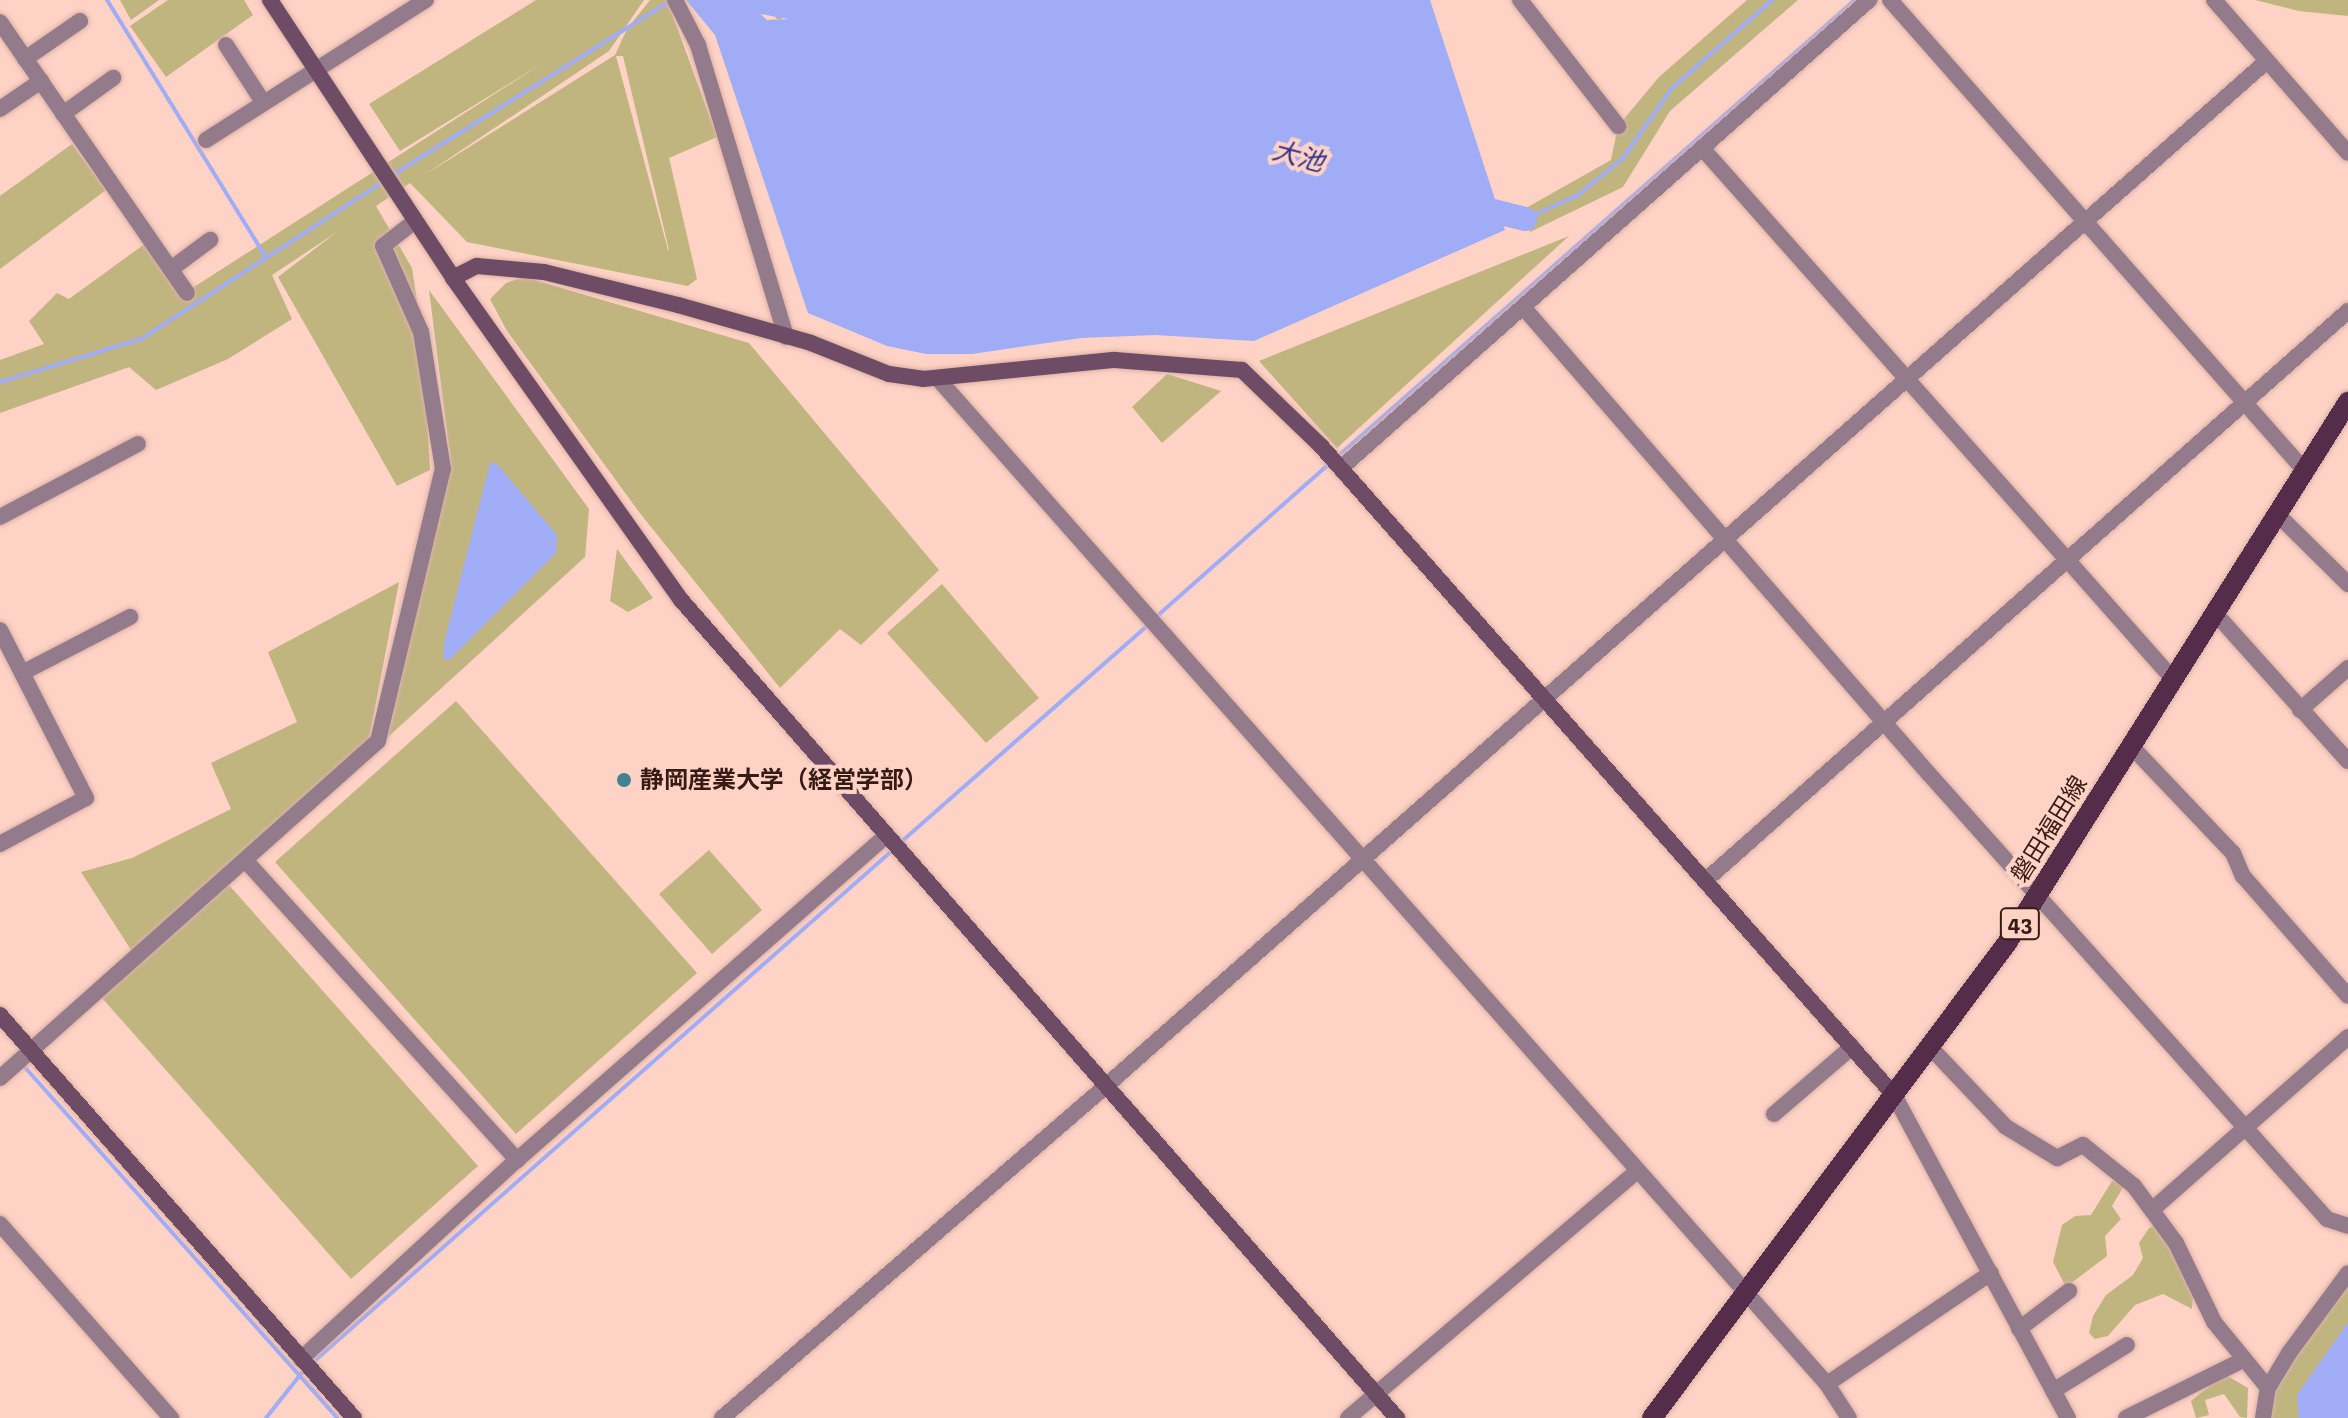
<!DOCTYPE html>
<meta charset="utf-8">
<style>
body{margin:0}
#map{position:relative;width:2348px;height:1418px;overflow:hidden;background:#fed2c5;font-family:"Zilla Slab","Noto Sans JP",serif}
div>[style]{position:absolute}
.green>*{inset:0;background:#c0b47f}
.water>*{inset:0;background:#a1acf6}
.stream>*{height:4px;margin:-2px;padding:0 2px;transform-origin:2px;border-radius:2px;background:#a1acf6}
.river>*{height:24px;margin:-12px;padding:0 12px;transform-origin:12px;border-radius:12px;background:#a1acf6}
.roads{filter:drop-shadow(0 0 2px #dab1a5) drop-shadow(0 0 2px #dab1a5)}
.street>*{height:16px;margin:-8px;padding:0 8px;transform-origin:8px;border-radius:8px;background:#947b8c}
.secondary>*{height:16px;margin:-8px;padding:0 8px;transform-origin:8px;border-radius:8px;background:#6f4c66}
.primary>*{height:20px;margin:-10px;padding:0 10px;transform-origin:10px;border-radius:10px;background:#552c4a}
.dots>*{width:22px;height:22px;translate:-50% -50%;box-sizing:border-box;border:4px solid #fed2c5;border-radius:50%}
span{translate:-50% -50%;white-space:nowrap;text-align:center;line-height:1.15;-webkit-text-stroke:8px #fed2c5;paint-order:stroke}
.shield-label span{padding:2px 6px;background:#fed2c5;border:2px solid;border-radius:6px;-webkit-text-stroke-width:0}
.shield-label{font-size:22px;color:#361b14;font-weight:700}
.poi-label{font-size:24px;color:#361b14;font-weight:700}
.left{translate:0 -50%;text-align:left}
.street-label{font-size:24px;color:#361b14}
.water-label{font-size:26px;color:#323286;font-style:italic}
</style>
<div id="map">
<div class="green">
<div style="clip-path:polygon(120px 0,159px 0,131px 20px)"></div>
<div style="clip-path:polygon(168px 0,244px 0,253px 15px,166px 77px,130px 26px)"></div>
<div style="clip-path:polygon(evenodd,536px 0,644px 0,609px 51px,423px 176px,615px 55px,627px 29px,650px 0,667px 0,717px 137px,669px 158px,697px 279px,688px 286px,467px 242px,410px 183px,376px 206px,412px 268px,423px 342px,430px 470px,397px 486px,278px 277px,337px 232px,272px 275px,292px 319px,228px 359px,156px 390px,129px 367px,0 413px,0 360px,44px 344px,29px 321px,57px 293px,69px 299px,150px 240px,183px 294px,546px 61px,400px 151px,369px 104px,536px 0,616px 56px,623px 56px,669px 250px,668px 250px,616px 56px)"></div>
<div style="clip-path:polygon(759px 0,809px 0,803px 10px,778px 20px)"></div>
<div style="clip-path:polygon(1747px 0,1798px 0,1670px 111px,1623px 187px,1530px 232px,1526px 208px,1611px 160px,1618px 126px,1659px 77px)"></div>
<div style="clip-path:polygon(2255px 0,2348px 0,2348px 16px,2299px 11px)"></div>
<div style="clip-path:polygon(72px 144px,106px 190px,0 269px,0 196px)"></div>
<div style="clip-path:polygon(1569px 236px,1337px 448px,1259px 361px)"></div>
<div style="clip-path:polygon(524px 277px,749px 343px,939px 570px,861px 645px,840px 629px,780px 688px,639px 512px,507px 331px,490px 299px,506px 283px)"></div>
<div style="clip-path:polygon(429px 290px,589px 509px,585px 557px,388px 737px,451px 463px)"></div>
<div style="clip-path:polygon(1167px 374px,1221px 391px,1162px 443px,1132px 407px)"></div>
<div style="clip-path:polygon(617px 549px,653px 598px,628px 612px,610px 601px)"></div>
<div style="clip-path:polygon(399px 582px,369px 739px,133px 953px,81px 872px,132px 858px,231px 809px,211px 763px,297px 722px,268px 652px)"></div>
<div style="clip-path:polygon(942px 584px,1039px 698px,986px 743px,887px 633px)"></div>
<div style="clip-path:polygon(456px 701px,697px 973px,516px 1134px,275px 862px)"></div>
<div style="clip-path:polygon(709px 850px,762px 910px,712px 954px,659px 894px)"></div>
<div style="clip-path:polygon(229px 885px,478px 1166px,351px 1279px,102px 998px)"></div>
<div style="clip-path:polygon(2112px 1181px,2125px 1184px,2112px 1206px,2121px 1219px,2105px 1236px,2107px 1256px,2066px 1287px,2053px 1262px,2062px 1225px,2075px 1216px,2091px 1215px)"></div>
<div style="clip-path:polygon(2162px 1223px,2193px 1295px,2192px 1309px,2163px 1294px,2135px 1305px,2108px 1336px,2095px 1339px,2089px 1333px,2093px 1316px,2106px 1295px,2133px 1275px,2143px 1258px,2139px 1243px,2149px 1228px)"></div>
<div style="clip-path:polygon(2348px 1275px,2348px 1418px,2268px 1418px,2268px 1388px)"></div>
<div style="clip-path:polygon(2224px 1374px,2248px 1388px,2247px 1418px,2240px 1417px,2224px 1394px,2205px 1400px,2209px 1415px,2196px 1418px,2191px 1401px)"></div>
</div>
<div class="water">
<div style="clip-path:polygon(686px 0,745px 0,767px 20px,790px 19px,815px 0,1430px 0,1505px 230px,1254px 341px,1155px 335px,1081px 338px,972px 354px,926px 354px,887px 346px,808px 313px,715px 35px)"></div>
<div style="clip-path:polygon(490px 463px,496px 463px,557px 535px,556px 553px,448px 661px,443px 657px,445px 639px)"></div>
<div style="clip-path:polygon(2348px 1322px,2348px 1418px,2299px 1418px,2297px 1395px)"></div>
</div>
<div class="stream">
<div style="left:107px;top:0;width:304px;rotate:58.3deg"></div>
<div style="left:391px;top:176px;width:332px;rotate:-32.1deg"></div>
<div style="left:1525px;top:219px;width:58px;rotate:-24.4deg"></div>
<div style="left:1578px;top:195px;width:58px;rotate:-39.4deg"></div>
<div style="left:1623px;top:158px;width:85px;rotate:-55deg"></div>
<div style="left:1672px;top:88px;width:133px;rotate:-41.3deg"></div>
<div style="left:0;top:382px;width:147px;rotate:-17deg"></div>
<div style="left:141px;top:339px;width:290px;rotate:-33deg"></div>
<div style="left:1336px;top:458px;width:692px;rotate:-41.43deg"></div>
<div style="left:1156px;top:617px;width:231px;rotate:-41.5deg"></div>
<div style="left:901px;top:842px;width:332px;rotate:-41.3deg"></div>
<div style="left:22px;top:1064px;width:474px;rotate:48.3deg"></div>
<div style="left:311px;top:1364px;width:779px;rotate:-41.46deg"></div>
<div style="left:266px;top:1418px;width:61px;rotate:-51.6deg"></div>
</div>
<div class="river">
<div style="left:750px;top:0;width:85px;rotate:10.1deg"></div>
<div style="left:1469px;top:205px;width:58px;rotate:14deg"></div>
</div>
<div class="roads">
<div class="street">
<div style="left:675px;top:0;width:51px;rotate:62.9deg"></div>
<div style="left:698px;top:45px;width:305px;rotate:73.2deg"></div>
<div style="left:1520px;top:0;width:160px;rotate:52.1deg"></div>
<div style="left:1890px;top:0;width:628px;rotate:48.62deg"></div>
<div style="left:2214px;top:0;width:203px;rotate:48.8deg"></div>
<div style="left:0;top:22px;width:329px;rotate:55.4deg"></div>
<div style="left:226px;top:45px;width:68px;rotate:57deg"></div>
<div style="left:25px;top:59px;width:67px;rotate:-34.6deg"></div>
<div style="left:0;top:109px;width:50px;rotate:-34.3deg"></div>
<div style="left:63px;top:114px;width:62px;rotate:-35.8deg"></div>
<div style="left:206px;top:140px;width:261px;rotate:-32.5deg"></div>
<div style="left:1702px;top:148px;width:710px;rotate:48.43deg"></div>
<div style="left:171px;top:269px;width:49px;rotate:-36.6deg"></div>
<div style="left:1523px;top:307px;width:619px;rotate:49deg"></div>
<div style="left:1929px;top:774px;width:597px;rotate:48.19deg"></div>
<div style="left:2327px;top:1219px;width:22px;rotate:18deg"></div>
<div style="left:939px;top:380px;width:1340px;rotate:48.51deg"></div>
<div style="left:1827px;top:1384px;width:40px;rotate:57.1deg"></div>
<div style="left:1341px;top:468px;width:706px;rotate:-41.55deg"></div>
<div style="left:2277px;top:514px;width:100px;rotate:44.6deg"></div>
<div style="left:0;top:517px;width:156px;rotate:-27.9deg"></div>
<div style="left:2215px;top:613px;width:199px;rotate:48.1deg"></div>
<div style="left:0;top:630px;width:189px;rotate:62.9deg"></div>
<div style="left:86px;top:798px;width:98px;rotate:151.9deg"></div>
<div style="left:22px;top:673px;width:122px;rotate:-27.4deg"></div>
<div style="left:2300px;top:710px;width:64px;rotate:-41.2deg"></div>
<div style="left:2131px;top:746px;width:148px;rotate:46.4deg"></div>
<div style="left:2233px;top:853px;width:25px;rotate:67deg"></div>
<div style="left:2243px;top:876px;width:159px;rotate:48.8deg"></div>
<div style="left:246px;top:861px;width:404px;rotate:47.8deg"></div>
<div style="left:1706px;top:880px;width:858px;rotate:-41.55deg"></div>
<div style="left:1930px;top:1047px;width:110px;rotate:46.5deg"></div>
<div style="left:2006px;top:1127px;width:60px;rotate:31.3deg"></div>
<div style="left:2057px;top:1158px;width:29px;rotate:-27deg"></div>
<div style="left:2083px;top:1145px;width:65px;rotate:38.8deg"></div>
<div style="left:2134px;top:1186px;width:71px;rotate:53.6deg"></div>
<div style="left:2176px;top:1243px;width:88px;rotate:64.3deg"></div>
<div style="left:2214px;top:1322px;width:85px;rotate:50.7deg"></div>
<div style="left:0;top:1078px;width:506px;rotate:-41.72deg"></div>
<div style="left:378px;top:741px;width:280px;rotate:-76.6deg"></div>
<div style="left:443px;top:469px;width:139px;rotate:-99.1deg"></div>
<div style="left:421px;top:332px;width:94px;rotate:-113.8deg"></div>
<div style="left:383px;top:246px;width:41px;rotate:-38deg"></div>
<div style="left:1894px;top:1095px;width:367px;rotate:61.7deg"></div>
<div style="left:1774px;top:1114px;width:103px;rotate:-40.7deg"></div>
<div style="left:2153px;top:1209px;width:260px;rotate:-41.4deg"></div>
<div style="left:0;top:1224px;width:259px;rotate:48.6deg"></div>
<div style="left:2019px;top:1329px;width:63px;rotate:-37.2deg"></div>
<div style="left:301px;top:1359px;width:294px;rotate:-42.7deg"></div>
<div style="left:517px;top:1160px;width:492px;rotate:-41.3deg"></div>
<div style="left:1827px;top:1384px;width:198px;rotate:-34.1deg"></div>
<div style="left:2053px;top:1391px;width:87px;rotate:-31.9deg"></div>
<div style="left:722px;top:1418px;width:509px;rotate:-40.86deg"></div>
<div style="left:1107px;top:1085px;width:1547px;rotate:-41.44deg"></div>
<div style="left:1348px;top:1418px;width:380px;rotate:-40.5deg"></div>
<div style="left:2126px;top:1418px;width:128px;rotate:-26.4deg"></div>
<div style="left:2263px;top:1418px;width:30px;rotate:-81deg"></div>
<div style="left:2268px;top:1388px;width:41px;rotate:-59deg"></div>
<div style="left:2289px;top:1353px;width:99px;rotate:-53.6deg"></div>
</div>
<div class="secondary">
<div style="left:270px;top:0;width:333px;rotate:56.6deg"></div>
<div style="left:453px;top:278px;width:396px;rotate:54.7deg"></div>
<div style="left:682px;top:601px;width:1086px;rotate:48.81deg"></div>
<div style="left:453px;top:278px;width:27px;rotate:-27deg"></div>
<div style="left:477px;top:266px;width:67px;rotate:5.1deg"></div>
<div style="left:544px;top:272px;width:138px;rotate:13.8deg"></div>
<div style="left:678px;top:305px;width:138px;rotate:15.9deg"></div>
<div style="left:811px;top:343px;width:84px;rotate:21.7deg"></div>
<div style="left:889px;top:374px;width:34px;rotate:8deg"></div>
<div style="left:923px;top:379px;width:193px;rotate:-5.7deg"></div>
<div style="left:1115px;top:360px;width:127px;rotate:4.5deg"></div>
<div style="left:1242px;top:370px;width:110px;rotate:43.9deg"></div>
<div style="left:1321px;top:446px;width:866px;rotate:48.56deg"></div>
<div style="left:0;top:1015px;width:536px;rotate:48.7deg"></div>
</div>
<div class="primary">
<div style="left:1652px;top:1418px;width:593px;rotate:-53.23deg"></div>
<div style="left:2007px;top:943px;width:640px;rotate:-57.78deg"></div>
</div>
</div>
<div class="dots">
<div style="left:624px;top:780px;background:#418394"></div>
</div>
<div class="shield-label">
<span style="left:2020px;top:924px">43</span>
</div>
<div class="poi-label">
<span class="left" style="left:640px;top:780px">静岡産業大学（経営学部）</span>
</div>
<div class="street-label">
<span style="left:2049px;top:829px;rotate:-58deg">磐田福田線</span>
</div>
<div class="water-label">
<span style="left:1298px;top:157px;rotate:15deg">大池</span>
</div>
</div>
